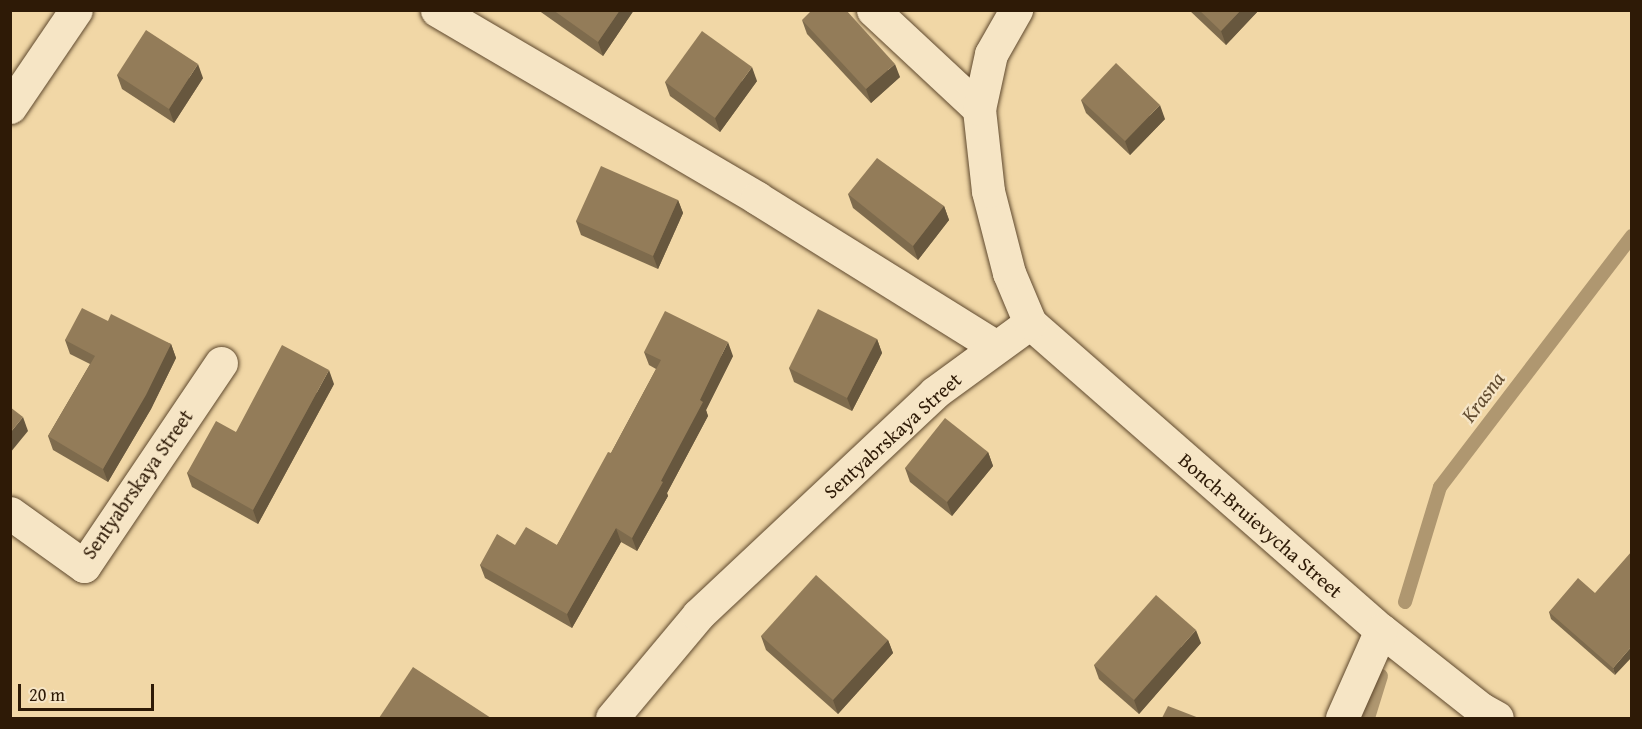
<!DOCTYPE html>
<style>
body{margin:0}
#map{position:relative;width:1642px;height:729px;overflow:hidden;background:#f1d7a6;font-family:"Gentium Book Plus",serif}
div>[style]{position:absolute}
.stream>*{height:14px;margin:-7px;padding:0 7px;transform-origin:7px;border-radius:7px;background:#af9770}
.roads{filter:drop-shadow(0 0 2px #5f492e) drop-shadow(0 0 2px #5f492e)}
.minor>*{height:33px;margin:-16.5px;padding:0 16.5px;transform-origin:16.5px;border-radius:16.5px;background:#f6e5c5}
.wall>*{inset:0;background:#7e6b4d}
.shaded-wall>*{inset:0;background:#67573e}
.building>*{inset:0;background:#937c59}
span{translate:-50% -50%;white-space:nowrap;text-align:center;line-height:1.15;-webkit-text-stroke:4.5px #f6e5c5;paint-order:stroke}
.street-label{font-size:20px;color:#2e1a06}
.water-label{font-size:21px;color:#624c30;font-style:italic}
.frame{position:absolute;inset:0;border:12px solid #2e1a06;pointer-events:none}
.scale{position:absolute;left:18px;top:684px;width:136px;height:27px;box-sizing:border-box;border:3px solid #2e1a06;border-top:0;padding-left:8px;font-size:18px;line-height:21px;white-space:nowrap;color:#2e1a06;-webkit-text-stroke:4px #f6e5c5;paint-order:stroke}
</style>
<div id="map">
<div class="stream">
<div style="left:1405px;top:602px;width:120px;rotate:-73.1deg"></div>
<div style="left:1440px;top:487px;width:316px;rotate:-52.6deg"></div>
<div style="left:1368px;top:718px;width:44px;rotate:-72.8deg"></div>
</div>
<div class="roads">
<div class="minor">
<div style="left:437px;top:10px;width:371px;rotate:30.4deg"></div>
<div style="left:757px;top:198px;width:280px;rotate:31.9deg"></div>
<div style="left:873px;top:10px;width:145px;rotate:43deg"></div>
<div style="left:10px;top:107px;width:117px;rotate:-55.8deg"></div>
<div style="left:1030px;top:323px;width:466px;rotate:41.2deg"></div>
<div style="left:1381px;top:630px;width:127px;rotate:38.3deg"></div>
<div style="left:1481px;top:709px;width:18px;rotate:29deg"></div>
<div style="left:10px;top:513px;width:91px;rotate:35.6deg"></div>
<div style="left:84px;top:566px;width:245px;rotate:-56deg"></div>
<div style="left:612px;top:718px;width:134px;rotate:-50.1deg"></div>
<div style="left:698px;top:615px;width:324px;rotate:-43.2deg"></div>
<div style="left:934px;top:393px;width:119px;rotate:-36.1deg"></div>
<div style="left:1030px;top:323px;width:54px;rotate:-112.8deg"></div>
<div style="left:1009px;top:273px;width:85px;rotate:-104.4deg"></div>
<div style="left:988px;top:191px;width:82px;rotate:-96.3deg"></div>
<div style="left:979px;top:109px;width:56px;rotate:-77.7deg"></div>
<div style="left:991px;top:54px;width:51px;rotate:-60.4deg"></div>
<div style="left:1342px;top:718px;width:96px;rotate:-66.1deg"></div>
</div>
</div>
<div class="wall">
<div style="clip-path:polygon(538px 10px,634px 10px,603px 56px)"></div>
<div style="clip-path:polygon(1189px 10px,1259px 10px,1226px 45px)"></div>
<div style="clip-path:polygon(802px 20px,900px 77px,871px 103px,807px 34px)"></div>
<div style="clip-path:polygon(117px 75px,203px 78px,174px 123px,122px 89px)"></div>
<div style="clip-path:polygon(757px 81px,720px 132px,670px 96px,665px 82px)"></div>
<div style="clip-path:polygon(1081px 100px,1165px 119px,1130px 155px,1086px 113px)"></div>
<div style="clip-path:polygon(848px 194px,944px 206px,949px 220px,918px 260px,853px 208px)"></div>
<div style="clip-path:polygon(678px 200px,683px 213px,658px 269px,581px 235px,576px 221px)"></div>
<div style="clip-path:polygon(108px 321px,171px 344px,176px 358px,151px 409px,108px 482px,53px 450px,48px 436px,90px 364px,70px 354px,65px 340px)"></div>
<div style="clip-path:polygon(877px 339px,882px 353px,852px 411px,794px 382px,789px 368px)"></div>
<div style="clip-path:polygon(644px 352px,733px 356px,706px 410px,708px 416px,667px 493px,668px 496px,637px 551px,621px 542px,572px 628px,485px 578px,480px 565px,515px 545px,557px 545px,611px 453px,656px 369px,649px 365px)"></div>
<div style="clip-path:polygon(334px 384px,258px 524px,192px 487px,187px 473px,236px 432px)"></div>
<div style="clip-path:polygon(988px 452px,993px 466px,952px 516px,910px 482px,905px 468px)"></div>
<div style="clip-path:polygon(1595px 593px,1615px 675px,1551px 619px,1549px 612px)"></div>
<div style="clip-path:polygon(761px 636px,888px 640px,893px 653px,838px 714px,766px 650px)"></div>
<div style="clip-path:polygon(1201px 643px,1139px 714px,1099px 679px,1094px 665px)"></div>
</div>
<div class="shaded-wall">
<div style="clip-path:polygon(620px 10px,634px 10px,603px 56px,598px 42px)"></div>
<div style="clip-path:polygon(1241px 10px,1259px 10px,1226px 45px,1221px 31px)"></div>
<div style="clip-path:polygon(198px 64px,203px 78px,174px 123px,169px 109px)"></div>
<div style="clip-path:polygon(895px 64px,900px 77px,871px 103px,866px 89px)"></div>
<div style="clip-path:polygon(752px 67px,757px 81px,720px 132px,715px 118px)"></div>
<div style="clip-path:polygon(1160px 105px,1165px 119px,1130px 155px,1125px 141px)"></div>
<div style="clip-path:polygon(678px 200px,683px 213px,658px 269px,653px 256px)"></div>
<div style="clip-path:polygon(944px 206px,949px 220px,918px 260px,913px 246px)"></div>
<div style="clip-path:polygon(877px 339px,882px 353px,852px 411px,847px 398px)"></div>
<div style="clip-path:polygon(728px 342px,733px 356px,706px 410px,708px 416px,667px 493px,668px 496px,637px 551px,632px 538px)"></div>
<div style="clip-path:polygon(171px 344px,176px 358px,151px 409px,108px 482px,103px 469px)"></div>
<div style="clip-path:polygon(329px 370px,334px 384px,258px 524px,253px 510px)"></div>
<div style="clip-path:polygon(23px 417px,28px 431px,10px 453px,10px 433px)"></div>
<div style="clip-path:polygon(988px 452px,993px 466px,952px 516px,947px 502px)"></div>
<div style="clip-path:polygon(616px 528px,621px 542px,572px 628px,567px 614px)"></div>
<div style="clip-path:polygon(1196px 630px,1201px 643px,1139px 714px,1134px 700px)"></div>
<div style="clip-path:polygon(888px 640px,893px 653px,838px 714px,833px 700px)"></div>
<div style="clip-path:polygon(1632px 646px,1632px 657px,1615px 675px,1613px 668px)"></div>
</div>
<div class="building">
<div style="clip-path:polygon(553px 10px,620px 10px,598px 42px)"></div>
<div style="clip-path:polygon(812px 10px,846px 10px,895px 64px,866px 89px,802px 20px)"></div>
<div style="clip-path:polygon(1199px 10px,1241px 10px,1221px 31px)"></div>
<div style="clip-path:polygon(146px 30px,198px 64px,169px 109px,117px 75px)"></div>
<div style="clip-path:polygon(702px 31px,752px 67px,715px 118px,665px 82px)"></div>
<div style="clip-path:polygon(1116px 63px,1160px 105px,1125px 141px,1081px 100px)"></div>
<div style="clip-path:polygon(877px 158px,944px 206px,913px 246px,848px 194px)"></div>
<div style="clip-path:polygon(601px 166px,678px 200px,653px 256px,576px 221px)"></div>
<div style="clip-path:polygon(82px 308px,108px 321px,111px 314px,171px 344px,146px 395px,103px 469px,48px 436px,95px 356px,65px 340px)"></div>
<div style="clip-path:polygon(818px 309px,877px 339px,847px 398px,789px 368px)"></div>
<div style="clip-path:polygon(665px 311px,728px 342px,700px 400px,703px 402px,661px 481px,663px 482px,632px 538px,616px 528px,567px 614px,480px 565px,497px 534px,515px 545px,526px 527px,557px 545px,608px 452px,611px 453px,661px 360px,644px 352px)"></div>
<div style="clip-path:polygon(282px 345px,329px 370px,253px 510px,187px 473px,216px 421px,236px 432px)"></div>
<div style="clip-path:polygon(10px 407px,23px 417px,10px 433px)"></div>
<div style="clip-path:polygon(945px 418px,988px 452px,947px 502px,905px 468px)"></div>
<div style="clip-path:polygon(1632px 551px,1632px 646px,1613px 668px,1549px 612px,1578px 578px,1595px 593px)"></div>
<div style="clip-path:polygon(816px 575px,888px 640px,833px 700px,761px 636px)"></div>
<div style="clip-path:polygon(1156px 595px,1196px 630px,1134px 700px,1094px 665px)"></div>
<div style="clip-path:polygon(413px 667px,491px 718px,379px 718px)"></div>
<div style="clip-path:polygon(1168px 706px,1199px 718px,1162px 718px)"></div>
</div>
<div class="street-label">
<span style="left:892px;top:435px;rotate:-42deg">Sentyabrskaya Street</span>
<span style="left:137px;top:484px;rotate:-55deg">Sentyabrskaya Street</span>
<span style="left:1261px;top:525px;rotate:41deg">Bonch-Bruievycha Street</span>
</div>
<div class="water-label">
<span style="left:1483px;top:397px;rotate:-53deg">Krasna</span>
</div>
<div class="frame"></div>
<div class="scale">20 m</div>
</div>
